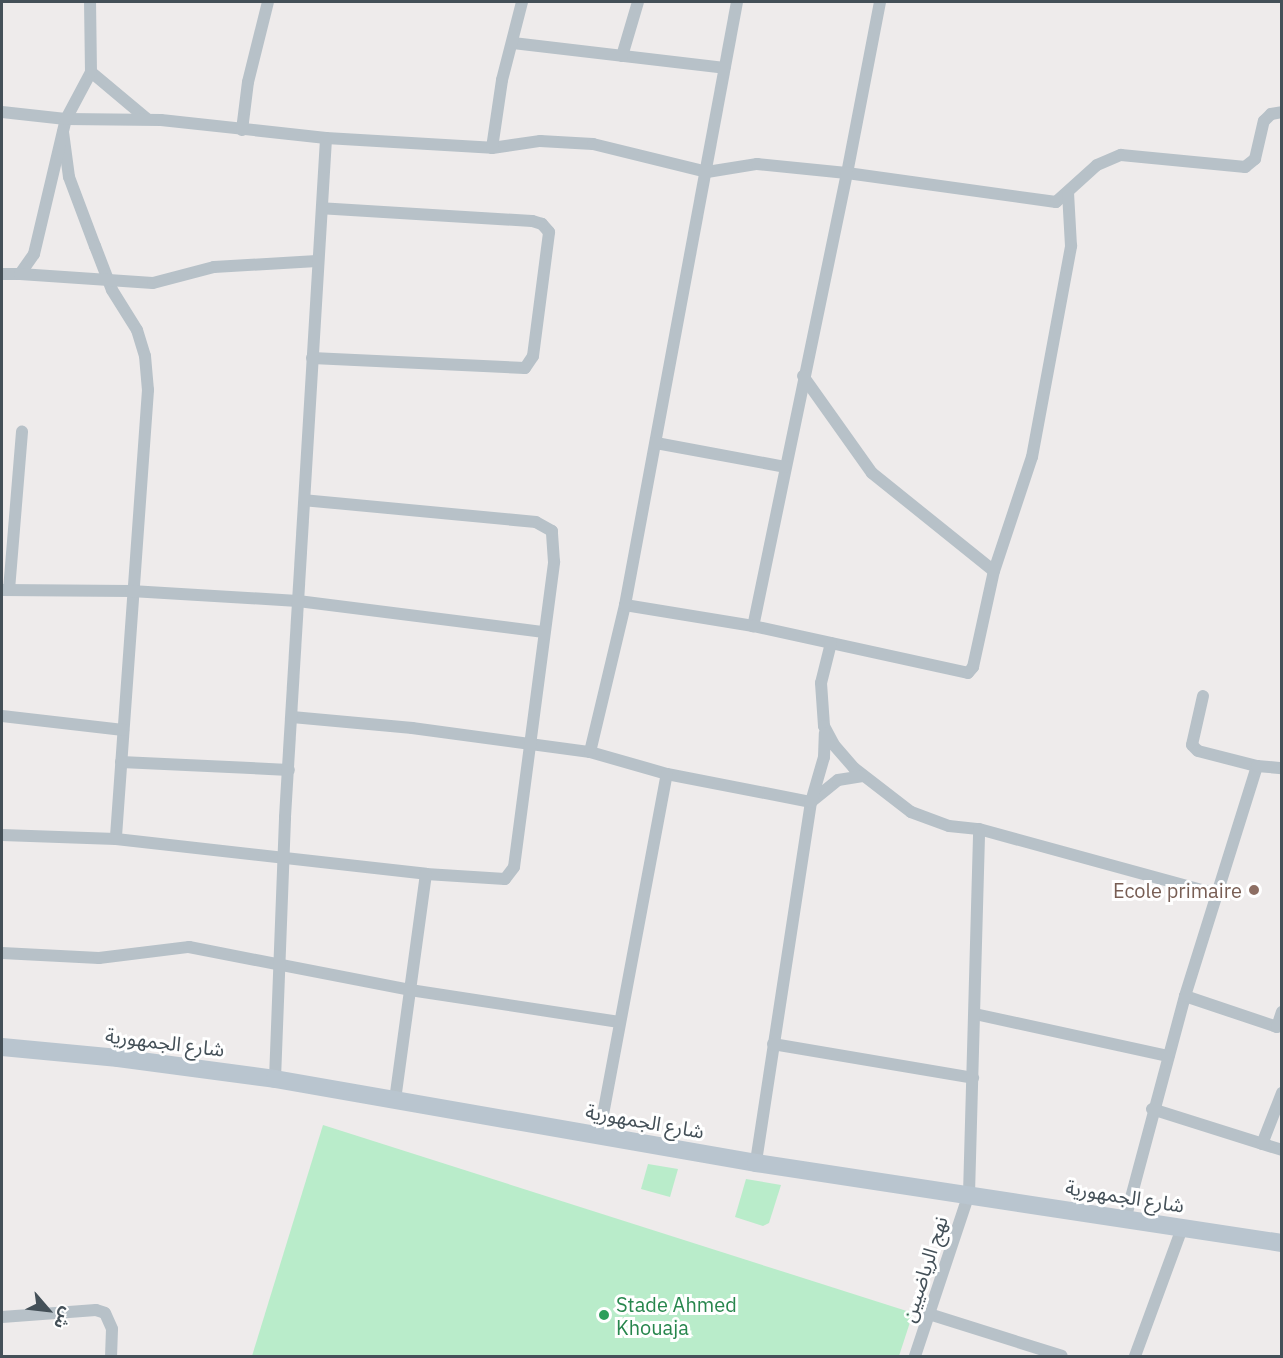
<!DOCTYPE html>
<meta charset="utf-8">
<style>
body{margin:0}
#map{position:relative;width:1283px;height:1358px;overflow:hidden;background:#eeebeb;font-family:"IBM Plex Sans","Noto Sans Arabic",sans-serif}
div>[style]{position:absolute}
.green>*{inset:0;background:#b9ecca}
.minor>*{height:12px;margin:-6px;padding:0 6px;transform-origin:6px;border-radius:6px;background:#b7c1c8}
.secondary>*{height:18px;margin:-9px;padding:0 9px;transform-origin:9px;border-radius:9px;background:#b9c5cf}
.dots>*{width:16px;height:16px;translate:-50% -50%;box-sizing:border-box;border:3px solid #fff;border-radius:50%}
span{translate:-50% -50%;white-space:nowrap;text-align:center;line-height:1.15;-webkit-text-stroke:6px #fff;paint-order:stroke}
.education-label{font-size:20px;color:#785e54}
.right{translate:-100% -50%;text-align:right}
.street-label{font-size:20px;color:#445058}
.leisure-label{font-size:20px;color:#27864d}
.left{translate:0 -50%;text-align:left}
.frame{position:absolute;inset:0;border:3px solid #445058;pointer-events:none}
.north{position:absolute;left:18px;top:1280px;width:60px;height:60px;-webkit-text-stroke:4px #fff;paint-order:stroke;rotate:118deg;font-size:16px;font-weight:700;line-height:24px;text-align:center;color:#445058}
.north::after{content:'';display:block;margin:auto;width:21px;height:27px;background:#445058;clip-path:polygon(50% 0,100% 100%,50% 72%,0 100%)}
</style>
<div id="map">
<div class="green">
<div style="clip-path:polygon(323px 1125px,913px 1313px,899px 1356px,252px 1356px)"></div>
<div style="clip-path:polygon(648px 1164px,678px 1169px,670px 1197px,641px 1189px)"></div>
<div style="clip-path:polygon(746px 1179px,781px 1185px,769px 1223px,763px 1226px,735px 1217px)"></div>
</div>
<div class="minor">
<div style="left:880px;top:2px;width:174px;rotate:100.9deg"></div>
<div style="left:847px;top:173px;width:211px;rotate:7.9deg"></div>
<div style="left:1056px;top:202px;width:55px;rotate:-42.1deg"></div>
<div style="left:1097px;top:165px;width:26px;rotate:-23deg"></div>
<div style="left:1121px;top:155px;width:125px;rotate:5.5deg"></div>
<div style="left:1245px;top:167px;width:13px;rotate:-39deg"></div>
<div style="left:1255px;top:159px;width:39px;rotate:-77deg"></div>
<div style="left:1264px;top:121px;width:10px;rotate:-45deg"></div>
<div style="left:1271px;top:114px;width:11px;rotate:-10deg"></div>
<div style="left:513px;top:43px;width:213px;rotate:6.7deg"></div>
<div style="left:622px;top:56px;width:56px;rotate:-73.5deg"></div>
<div style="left:91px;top:72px;width:73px;rotate:40deg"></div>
<div style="left:2px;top:112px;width:64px;rotate:6.2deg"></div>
<div style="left:66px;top:119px;width:95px;rotate:0.6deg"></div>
<div style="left:161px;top:120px;width:166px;rotate:6.2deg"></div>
<div style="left:326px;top:138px;width:166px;rotate:3.4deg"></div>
<div style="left:492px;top:148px;width:49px;rotate:-8.3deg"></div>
<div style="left:540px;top:141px;width:53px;rotate:3.2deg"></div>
<div style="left:593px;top:144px;width:117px;rotate:13.8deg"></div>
<div style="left:707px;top:172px;width:51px;rotate:-9.1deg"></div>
<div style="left:757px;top:164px;width:90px;rotate:5.7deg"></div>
<div style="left:847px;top:173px;width:463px;rotate:101.7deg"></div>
<div style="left:242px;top:130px;width:48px;rotate:-82.9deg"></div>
<div style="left:248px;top:82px;width:82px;rotate:-76deg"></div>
<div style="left:63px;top:132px;width:45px;rotate:82.4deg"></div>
<div style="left:69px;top:177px;width:74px;rotate:69.4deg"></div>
<div style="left:95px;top:246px;width:47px;rotate:68.9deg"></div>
<div style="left:112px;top:290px;width:47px;rotate:58deg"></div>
<div style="left:137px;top:330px;width:27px;rotate:73deg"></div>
<div style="left:145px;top:356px;width:34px;rotate:85deg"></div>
<div style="left:148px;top:390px;width:450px;rotate:94.1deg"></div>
<div style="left:492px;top:148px;width:69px;rotate:-81.6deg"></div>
<div style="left:502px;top:80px;width:81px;rotate:-75.6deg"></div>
<div style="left:2px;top:274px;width:18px"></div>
<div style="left:20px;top:274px;width:24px;rotate:-55deg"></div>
<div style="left:34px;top:254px;width:139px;rotate:-76.7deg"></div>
<div style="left:66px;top:119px;width:53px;rotate:-62deg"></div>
<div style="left:91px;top:72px;width:70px;rotate:-90.8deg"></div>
<div style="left:20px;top:274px;width:133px;rotate:3.9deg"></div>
<div style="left:153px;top:283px;width:63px;rotate:-14.7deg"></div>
<div style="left:214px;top:267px;width:103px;rotate:-3.3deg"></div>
<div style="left:312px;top:358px;width:213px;rotate:2.7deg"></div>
<div style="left:525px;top:368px;width:14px;rotate:-56deg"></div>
<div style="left:533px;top:356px;width:125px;rotate:-82.6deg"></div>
<div style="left:549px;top:232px;width:11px;rotate:-131deg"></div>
<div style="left:542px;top:224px;width:10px;rotate:-163deg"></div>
<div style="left:532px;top:221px;width:210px;rotate:-176.5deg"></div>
<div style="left:803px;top:376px;width:119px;rotate:54.6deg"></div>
<div style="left:872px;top:473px;width:156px;rotate:38.8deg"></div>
<div style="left:656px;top:443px;width:131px;rotate:10.5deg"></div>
<div style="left:2px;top:590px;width:129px;rotate:0.4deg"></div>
<div style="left:131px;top:591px;width:167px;rotate:3.4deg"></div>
<div style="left:298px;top:601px;width:246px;rotate:7.2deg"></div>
<div style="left:9px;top:590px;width:159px;rotate:-85.3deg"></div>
<div style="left:625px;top:605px;width:130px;rotate:9.3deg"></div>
<div style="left:753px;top:626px;width:220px;rotate:12.3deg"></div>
<div style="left:968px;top:673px;width:8px;rotate:-50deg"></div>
<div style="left:973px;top:667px;width:98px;rotate:-77.7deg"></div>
<div style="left:994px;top:571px;width:120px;rotate:-71.6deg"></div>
<div style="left:1032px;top:457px;width:215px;rotate:-79.5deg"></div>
<div style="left:1071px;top:246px;width:53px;rotate:-93.2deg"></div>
<div style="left:831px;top:643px;width:41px;rotate:104deg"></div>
<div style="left:821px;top:683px;width:43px;rotate:86deg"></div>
<div style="left:824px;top:726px;width:21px;rotate:62deg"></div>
<div style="left:834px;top:745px;width:30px;rotate:49deg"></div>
<div style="left:854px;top:768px;width:72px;rotate:37.7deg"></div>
<div style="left:911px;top:812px;width:40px;rotate:20.2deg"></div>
<div style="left:949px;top:826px;width:30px;rotate:6deg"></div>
<div style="left:979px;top:829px;width:246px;rotate:15.3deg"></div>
<div style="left:1203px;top:696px;width:50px;rotate:102.7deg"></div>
<div style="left:1192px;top:745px;width:8px;rotate:45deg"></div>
<div style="left:1198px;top:751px;width:61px;rotate:14.3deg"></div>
<div style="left:2px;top:716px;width:122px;rotate:6.6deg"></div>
<div style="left:292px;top:717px;width:121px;rotate:5.2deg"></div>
<div style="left:412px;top:728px;width:180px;rotate:7.7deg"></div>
<div style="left:590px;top:752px;width:80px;rotate:15.9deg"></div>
<div style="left:667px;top:774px;width:147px;rotate:11deg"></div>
<div style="left:811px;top:802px;width:365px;rotate:98.7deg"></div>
<div style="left:590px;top:752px;width:151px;rotate:-76.6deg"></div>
<div style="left:625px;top:605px;width:613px;rotate:-79.48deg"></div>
<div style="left:121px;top:762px;width:168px;rotate:2.7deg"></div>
<div style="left:812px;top:801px;width:33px;rotate:-39deg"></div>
<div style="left:838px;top:780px;width:25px;rotate:-9deg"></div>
<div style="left:811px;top:802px;width:47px;rotate:-73.9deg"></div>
<div style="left:824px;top:757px;width:24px;rotate:-88deg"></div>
<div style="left:2px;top:835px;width:114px;rotate:2deg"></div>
<div style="left:116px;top:839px;width:312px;rotate:6.4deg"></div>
<div style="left:426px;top:874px;width:79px;rotate:3.6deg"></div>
<div style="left:505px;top:879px;width:15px;rotate:-53deg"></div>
<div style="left:514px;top:867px;width:308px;rotate:-82.5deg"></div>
<div style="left:554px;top:562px;width:31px;rotate:-94deg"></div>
<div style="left:552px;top:531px;width:18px;rotate:-151deg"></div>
<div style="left:536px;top:522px;width:232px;rotate:-174.6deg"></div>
<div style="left:2px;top:953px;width:97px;rotate:3deg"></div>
<div style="left:99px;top:958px;width:91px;rotate:-7deg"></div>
<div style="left:189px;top:947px;width:225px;rotate:11deg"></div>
<div style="left:410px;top:990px;width:210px;rotate:8.7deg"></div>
<div style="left:1185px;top:996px;width:97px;rotate:18.6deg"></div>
<div style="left:1277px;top:1027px;width:16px;rotate:-72deg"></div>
<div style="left:975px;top:1014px;width:198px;rotate:12.3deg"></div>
<div style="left:773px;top:1044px;width:203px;rotate:9.6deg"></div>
<div style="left:275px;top:1079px;width:262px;rotate:-87.8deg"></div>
<div style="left:285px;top:817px;width:680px;rotate:-86.54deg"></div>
<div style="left:395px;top:1100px;width:228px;rotate:-82.2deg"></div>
<div style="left:1152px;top:1109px;width:136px;rotate:17.5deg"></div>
<div style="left:599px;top:1136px;width:368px;rotate:-79.4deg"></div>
<div style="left:1262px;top:1144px;width:55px;rotate:-68.6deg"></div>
<div style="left:1125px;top:1220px;width:232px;rotate:-75deg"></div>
<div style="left:1185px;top:996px;width:241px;rotate:-72.6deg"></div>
<div style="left:1257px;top:766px;width:25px;rotate:5deg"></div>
<div style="left:929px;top:1314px;width:139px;rotate:17.5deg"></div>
<div style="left:2px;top:1317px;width:94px;rotate:-4.3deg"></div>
<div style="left:96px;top:1310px;width:9px;rotate:18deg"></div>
<div style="left:105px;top:1313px;width:17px;rotate:66deg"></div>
<div style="left:112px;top:1329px;width:27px;rotate:92deg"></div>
<div style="left:915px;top:1356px;width:171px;rotate:-71.6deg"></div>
<div style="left:969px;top:1194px;width:365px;rotate:-88.4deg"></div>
<div style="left:1135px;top:1356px;width:136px;rotate:-69.8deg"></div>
</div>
<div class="secondary">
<div style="left:2px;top:1047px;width:117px;rotate:5.4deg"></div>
<div style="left:118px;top:1058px;width:158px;rotate:7.6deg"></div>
<div style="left:275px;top:1079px;width:488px;rotate:9.9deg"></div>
<div style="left:756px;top:1163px;width:532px;rotate:8.65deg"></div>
</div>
<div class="dots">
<div style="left:1254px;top:890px;background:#8d6e63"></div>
<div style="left:604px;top:1315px;background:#2e9e5b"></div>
</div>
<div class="education-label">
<span class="right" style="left:1242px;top:890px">Ecole primaire</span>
</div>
<div class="street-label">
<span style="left:165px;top:1042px;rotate:7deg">شارع الجمهورية</span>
<span style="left:645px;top:1121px;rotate:10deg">شارع الجمهورية</span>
<span style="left:1125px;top:1196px;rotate:9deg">شارع الجمهورية</span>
<span style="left:924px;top:1269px;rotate:-72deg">نهج الرياضيين</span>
</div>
<div class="leisure-label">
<span class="left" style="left:616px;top:1316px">Stade Ahmed<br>Khouaja</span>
</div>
<div class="frame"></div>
<div class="north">ش</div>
</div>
